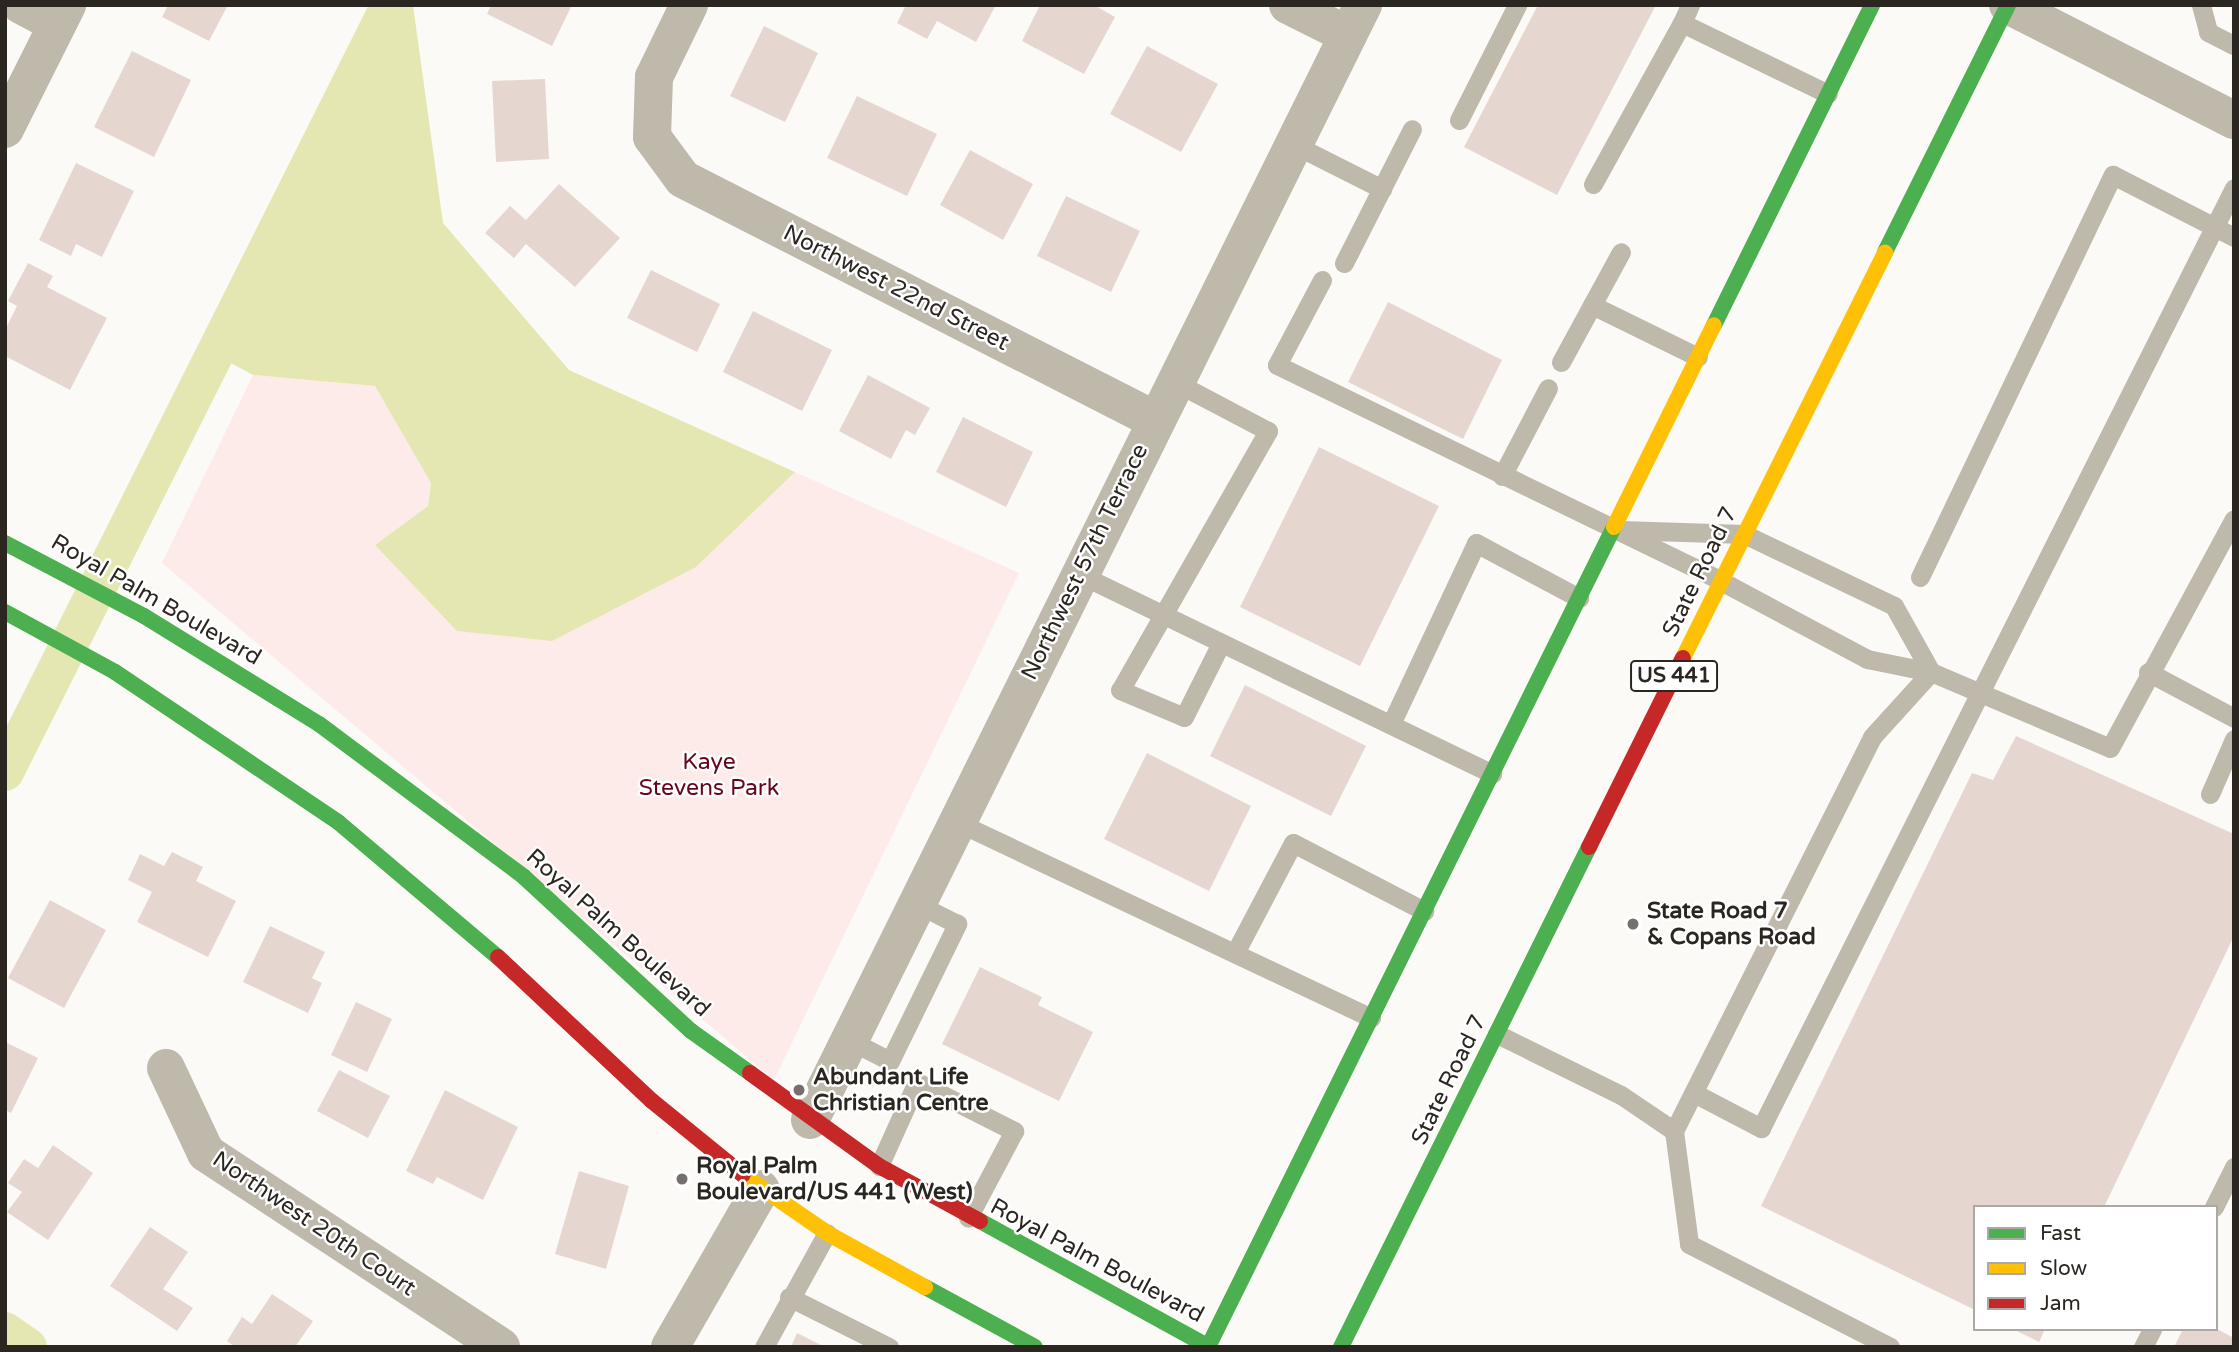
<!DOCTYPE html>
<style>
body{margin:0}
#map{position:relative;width:2239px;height:1352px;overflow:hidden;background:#fcfaf7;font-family:"Varela Round",sans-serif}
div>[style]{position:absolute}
.green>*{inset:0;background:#fdebea}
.water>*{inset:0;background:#e4e7b2}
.canal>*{height:38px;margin:-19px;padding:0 19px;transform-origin:19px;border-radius:19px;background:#e4e7b2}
.building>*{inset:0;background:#e5d7d0}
.lane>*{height:19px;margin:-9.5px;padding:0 9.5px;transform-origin:9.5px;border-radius:9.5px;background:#beb9ab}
.street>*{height:38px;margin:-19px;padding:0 19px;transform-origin:19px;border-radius:19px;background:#beb9ab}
.fast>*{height:16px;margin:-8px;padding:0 8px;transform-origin:8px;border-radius:8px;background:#4caf50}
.slow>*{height:16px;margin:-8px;padding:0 8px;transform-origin:8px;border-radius:8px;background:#ffc107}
.jam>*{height:16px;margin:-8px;padding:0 8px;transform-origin:8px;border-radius:8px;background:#c62828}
.dots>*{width:19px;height:19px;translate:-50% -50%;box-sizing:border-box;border:4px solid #fff;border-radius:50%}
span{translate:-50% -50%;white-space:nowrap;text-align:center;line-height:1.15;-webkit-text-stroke:5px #fff;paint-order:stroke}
.shield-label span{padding:2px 5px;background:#fff;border:2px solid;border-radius:5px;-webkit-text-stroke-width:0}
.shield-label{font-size:21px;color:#2c2620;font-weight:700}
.street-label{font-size:23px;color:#2c2620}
.park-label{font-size:23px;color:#66061e}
.poi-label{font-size:23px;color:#2c2620;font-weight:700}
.left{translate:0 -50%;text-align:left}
.frame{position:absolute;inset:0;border:7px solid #2c2620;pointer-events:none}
.legend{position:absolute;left:1973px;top:1205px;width:245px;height:126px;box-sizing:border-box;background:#fff;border:2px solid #aba8a6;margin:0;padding:9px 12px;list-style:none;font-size:21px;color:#2c2620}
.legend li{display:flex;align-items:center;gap:14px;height:35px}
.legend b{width:35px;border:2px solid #aba8a6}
</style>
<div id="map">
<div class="green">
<div style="clip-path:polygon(253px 375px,375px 386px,431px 482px,428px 506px,375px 545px,696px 567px,795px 472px,1019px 573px,774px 1080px,162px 563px)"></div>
</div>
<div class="water">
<div style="clip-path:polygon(390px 5px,413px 5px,443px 223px,569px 370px,795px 472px,696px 567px,552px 641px,457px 631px,375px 545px,428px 506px,431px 483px,375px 386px,253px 375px,216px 355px)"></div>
</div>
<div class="canal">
<div style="left:5px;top:772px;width:858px;rotate:-63.35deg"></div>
<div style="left:5px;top:1331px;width:28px;rotate:35deg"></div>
</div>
<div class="building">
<div style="clip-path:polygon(168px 5px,228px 5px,209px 41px,162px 17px)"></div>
<div style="clip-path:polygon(491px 5px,572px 5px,552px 46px,487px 14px)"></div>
<div style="clip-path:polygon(906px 5px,996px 5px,976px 42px,937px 21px,927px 39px,897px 23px)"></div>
<div style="clip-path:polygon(1040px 5px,1094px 5px,1115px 17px,1084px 74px,1022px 41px)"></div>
<div style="clip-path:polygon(1538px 5px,1656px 5px,1557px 195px,1464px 147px)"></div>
<div style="clip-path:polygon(764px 26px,818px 53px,785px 122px,730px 96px)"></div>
<div style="clip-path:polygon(1147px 46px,1218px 84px,1181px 152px,1110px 114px)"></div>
<div style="clip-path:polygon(132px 51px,191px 80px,154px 157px,94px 127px)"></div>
<div style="clip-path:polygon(545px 79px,549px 159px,496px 162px,492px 81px)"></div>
<div style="clip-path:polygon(857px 96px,937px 134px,907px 196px,827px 158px)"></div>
<div style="clip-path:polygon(970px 150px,1033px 184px,1003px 240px,940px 205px)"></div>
<div style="clip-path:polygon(76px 163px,134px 191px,102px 257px,76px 244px,71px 256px,39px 240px)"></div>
<div style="clip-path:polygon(559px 184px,620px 238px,575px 287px,526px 244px,514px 258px,485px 233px,510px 206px,526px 220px)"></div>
<div style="clip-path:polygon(1066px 196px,1140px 231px,1111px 292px,1037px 256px)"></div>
<div style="clip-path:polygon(28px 263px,53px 276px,47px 287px,107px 318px,70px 390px,5px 356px,5px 330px,17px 306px,8px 301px)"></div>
<div style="clip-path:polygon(651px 270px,720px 304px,697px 352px,627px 318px)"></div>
<div style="clip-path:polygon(1388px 302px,1502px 360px,1463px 439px,1348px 382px)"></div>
<div style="clip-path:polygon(753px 311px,832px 350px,802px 411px,723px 372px)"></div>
<div style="clip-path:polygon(868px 375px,930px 408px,915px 435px,906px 430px,891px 459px,839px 431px)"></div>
<div style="clip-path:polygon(963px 417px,1033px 452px,1006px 507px,936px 472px)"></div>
<div style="clip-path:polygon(1319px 447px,1439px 506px,1360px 666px,1240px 607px)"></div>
<div style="clip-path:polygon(1245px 685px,1366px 746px,1331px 816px,1210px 756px)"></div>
<div style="clip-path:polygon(2016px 736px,2234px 834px,2234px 936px,2104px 1207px,1975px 1207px,1975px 1310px,1761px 1206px,1972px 773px,1993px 780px)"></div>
<div style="clip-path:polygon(1147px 753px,1251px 806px,1209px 891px,1104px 839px)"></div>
<div style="clip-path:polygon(172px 852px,203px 867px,196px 881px,236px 901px,208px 957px,137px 922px,152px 892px,128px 880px,140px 854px,164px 866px)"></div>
<div style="clip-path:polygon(50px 900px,106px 930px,64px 1008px,8px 978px)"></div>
<div style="clip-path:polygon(270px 926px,325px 952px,312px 978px,322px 983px,308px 1013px,243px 982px)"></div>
<div style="clip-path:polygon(980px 967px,1042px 997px,1038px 1005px,1093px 1032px,1059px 1101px,942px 1044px)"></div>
<div style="clip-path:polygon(356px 1002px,392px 1019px,367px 1072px,331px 1055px)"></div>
<div style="clip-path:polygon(5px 1042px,38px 1058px,11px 1113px,5px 1110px)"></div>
<div style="clip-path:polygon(339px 1070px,390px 1096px,368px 1138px,317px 1111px)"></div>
<div style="clip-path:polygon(445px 1090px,518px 1127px,483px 1200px,437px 1177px,433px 1184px,406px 1171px)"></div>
<div style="clip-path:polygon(53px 1145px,93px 1173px,48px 1240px,7px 1212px,22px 1192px,8px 1183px,24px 1159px,38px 1168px)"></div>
<div style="clip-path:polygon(579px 1171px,629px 1186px,606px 1269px,555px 1254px)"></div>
<div style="clip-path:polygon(150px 1227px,188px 1252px,163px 1289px,193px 1308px,177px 1331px,110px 1286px)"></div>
<div style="clip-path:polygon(272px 1294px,313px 1321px,295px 1347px,235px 1347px,227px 1341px,242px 1317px,252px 1324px)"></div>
<div style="clip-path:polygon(2013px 1329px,2045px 1329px,2039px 1342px)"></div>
<div style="clip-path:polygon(2183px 1329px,2217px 1329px,2234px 1338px,2234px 1347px,2174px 1347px)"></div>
<div style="clip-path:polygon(797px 1333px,825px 1347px,791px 1347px)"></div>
</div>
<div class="lane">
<div style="left:2201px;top:5px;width:28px;rotate:75deg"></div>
<div style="left:2208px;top:32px;width:29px;rotate:27deg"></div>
<div style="left:1682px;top:23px;width:20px;rotate:-66deg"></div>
<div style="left:1459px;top:120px;width:129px;rotate:-63.2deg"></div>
<div style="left:1293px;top:144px;width:100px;rotate:26.8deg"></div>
<div style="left:1593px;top:184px;width:184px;rotate:-61.1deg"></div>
<div style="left:1682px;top:23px;width:162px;rotate:25.9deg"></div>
<div style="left:1344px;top:263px;width:150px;rotate:-63.1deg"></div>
<div style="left:1322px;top:280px;width:96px;rotate:117.9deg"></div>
<div style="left:1277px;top:365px;width:494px;rotate:25.9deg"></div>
<div style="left:1721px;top:581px;width:166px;rotate:28.1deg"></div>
<div style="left:1867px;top:659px;width:65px;rotate:11.5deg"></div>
<div style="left:1931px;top:672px;width:194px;rotate:23deg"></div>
<div style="left:2110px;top:748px;width:260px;rotate:-61.6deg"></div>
<div style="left:1592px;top:305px;width:118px;rotate:26.1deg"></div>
<div style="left:1561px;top:362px;width:125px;rotate:-61.4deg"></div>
<div style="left:1175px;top:382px;width:105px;rotate:27.8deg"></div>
<div style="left:1268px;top:431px;width:298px;rotate:119.7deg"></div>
<div style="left:1120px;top:690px;width:69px;rotate:22.9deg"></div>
<div style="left:1184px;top:717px;width:83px;rotate:-63.4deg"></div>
<div style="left:1502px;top:476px;width:99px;rotate:-62.4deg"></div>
<div style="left:1621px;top:530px;width:123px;rotate:1.9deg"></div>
<div style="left:1744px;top:534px;width:166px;rotate:25.6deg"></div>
<div style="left:1894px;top:606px;width:76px;rotate:60.7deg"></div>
<div style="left:1079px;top:574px;width:459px;rotate:25.8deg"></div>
<div style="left:1920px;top:577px;width:446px;rotate:-64.4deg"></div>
<div style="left:2113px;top:175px;width:136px;rotate:27.1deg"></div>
<div style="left:2148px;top:672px;width:98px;rotate:28.1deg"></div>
<div style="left:1391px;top:724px;width:200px;rotate:-64.8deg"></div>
<div style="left:1476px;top:543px;width:117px;rotate:28.1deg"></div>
<div style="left:2210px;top:794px;width:60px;rotate:-66.4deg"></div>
<div style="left:957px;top:822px;width:458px;rotate:25.3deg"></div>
<div style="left:1236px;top:951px;width:122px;rotate:-62.2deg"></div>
<div style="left:1293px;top:843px;width:148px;rotate:27.4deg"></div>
<div style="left:1497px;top:1034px;width:138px;rotate:26.2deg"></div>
<div style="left:1621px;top:1095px;width:64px;rotate:34.2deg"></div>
<div style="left:1674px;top:1131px;width:114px;rotate:82.4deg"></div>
<div style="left:1689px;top:1244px;width:226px;rotate:27.1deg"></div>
<div style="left:849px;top:1040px;width:46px;rotate:27.1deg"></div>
<div style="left:890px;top:1061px;width:153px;rotate:-63.9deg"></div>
<div style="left:957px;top:924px;width:45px;rotate:-153.4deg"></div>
<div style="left:1694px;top:1093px;width:76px;rotate:27.6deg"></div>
<div style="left:1761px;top:1128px;width:1052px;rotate:-63.29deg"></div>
<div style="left:1674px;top:1131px;width:441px;rotate:-63.3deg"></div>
<div style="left:1872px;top:737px;width:88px;rotate:-47.8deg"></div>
<div style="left:879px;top:1166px;width:92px;rotate:-65.7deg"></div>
<div style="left:917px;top:1082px;width:109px;rotate:26.8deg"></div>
<div style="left:1014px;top:1131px;width:98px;rotate:117.9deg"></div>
<div style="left:2214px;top:1207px;width:45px;rotate:-63.4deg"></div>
<div style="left:789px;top:1297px;width:112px;rotate:26.6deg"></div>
<div style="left:764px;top:1347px;width:130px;rotate:-61.1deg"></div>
<div style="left:2143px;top:1347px;width:20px;rotate:-63deg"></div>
</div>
<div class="street">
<div style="left:21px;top:5px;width:41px;rotate:27.8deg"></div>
<div style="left:689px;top:5px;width:80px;rotate:115.9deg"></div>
<div style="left:654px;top:77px;width:60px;rotate:91.9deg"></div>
<div style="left:652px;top:137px;width:52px;rotate:53.6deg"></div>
<div style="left:683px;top:179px;width:530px;rotate:27.05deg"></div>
<div style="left:1288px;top:5px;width:67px;rotate:26.6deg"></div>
<div style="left:2008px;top:5px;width:254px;rotate:27deg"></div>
<div style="left:5px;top:129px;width:139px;rotate:-63.4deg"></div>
<div style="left:166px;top:1068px;width:94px;rotate:64.8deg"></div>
<div style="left:206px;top:1153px;width:353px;rotate:33.3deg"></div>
<div style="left:810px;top:1120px;width:1245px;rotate:-63.62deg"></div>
<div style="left:670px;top:1347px;width:182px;rotate:-60.1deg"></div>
</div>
<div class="fast">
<div style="left:1885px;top:252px;width:276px;rotate:-63.5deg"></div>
<div style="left:1714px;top:325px;width:357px;rotate:-63.7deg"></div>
<div style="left:5px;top:543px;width:157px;rotate:27.7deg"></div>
<div style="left:144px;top:616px;width:206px;rotate:31.7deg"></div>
<div style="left:319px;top:724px;width:256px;rotate:36.7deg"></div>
<div style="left:524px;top:877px;width:227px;rotate:42.7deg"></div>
<div style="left:691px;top:1031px;width:72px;rotate:35.4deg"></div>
<div style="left:5px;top:612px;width:125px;rotate:28.6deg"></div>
<div style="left:115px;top:672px;width:269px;rotate:33.9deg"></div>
<div style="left:338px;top:822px;width:209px;rotate:40.2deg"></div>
<div style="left:980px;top:1221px;width:261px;rotate:28.8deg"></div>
<div style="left:925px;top:1287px;width:125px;rotate:28.6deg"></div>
<div style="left:1208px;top:1347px;width:915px;rotate:-63.66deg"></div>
<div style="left:1341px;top:1347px;width:558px;rotate:-63.62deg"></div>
</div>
<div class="slow">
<div style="left:1614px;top:527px;width:225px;rotate:-63.7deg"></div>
<div style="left:1683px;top:658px;width:453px;rotate:-63.5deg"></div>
<div style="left:743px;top:1175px;width:102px;rotate:34.6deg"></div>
<div style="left:827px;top:1233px;width:112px;rotate:28.9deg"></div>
</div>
<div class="jam">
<div style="left:1589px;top:847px;width:211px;rotate:-63.6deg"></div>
<div style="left:498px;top:957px;width:211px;rotate:43.1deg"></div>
<div style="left:652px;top:1101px;width:117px;rotate:39.1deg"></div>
<div style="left:750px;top:1073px;width:159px;rotate:35.8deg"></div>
<div style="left:879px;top:1166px;width:115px;rotate:28.6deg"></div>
</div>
<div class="dots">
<div style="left:1633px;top:924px;background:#75706b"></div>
<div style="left:799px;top:1090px;background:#75706b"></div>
<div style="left:682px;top:1179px;background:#75706b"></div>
</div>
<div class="shield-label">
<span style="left:1674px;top:676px">US 441</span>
</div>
<div class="street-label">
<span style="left:896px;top:288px;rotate:27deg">Northwest 22nd Street</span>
<span style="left:1085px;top:562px;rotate:-64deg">Northwest 57th Terrace</span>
<span style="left:1700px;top:572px;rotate:-64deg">State Road 7</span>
<span style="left:156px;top:600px;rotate:30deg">Royal Palm Boulevard</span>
<span style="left:618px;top:933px;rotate:42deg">Royal Palm Boulevard</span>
<span style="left:1449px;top:1080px;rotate:-64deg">State Road 7</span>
<span style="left:314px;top:1224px;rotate:34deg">Northwest 20th Court</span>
<span style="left:1097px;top:1261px;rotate:28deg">Royal Palm Boulevard</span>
</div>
<div class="park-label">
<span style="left:709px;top:775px">Kaye<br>Stevens Park</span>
</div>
<div class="poi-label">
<span class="left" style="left:1647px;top:924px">State Road 7<br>&amp; Copans Road</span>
<span class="left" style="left:813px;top:1090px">Abundant Life<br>Christian Centre</span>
<span class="left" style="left:696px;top:1179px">Royal Palm<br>Boulevard/US 441 (West)</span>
</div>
<div class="frame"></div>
<ul class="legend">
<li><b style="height:9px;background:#4caf50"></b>Fast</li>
<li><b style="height:9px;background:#ffc107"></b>Slow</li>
<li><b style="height:9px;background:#c62828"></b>Jam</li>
</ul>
</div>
